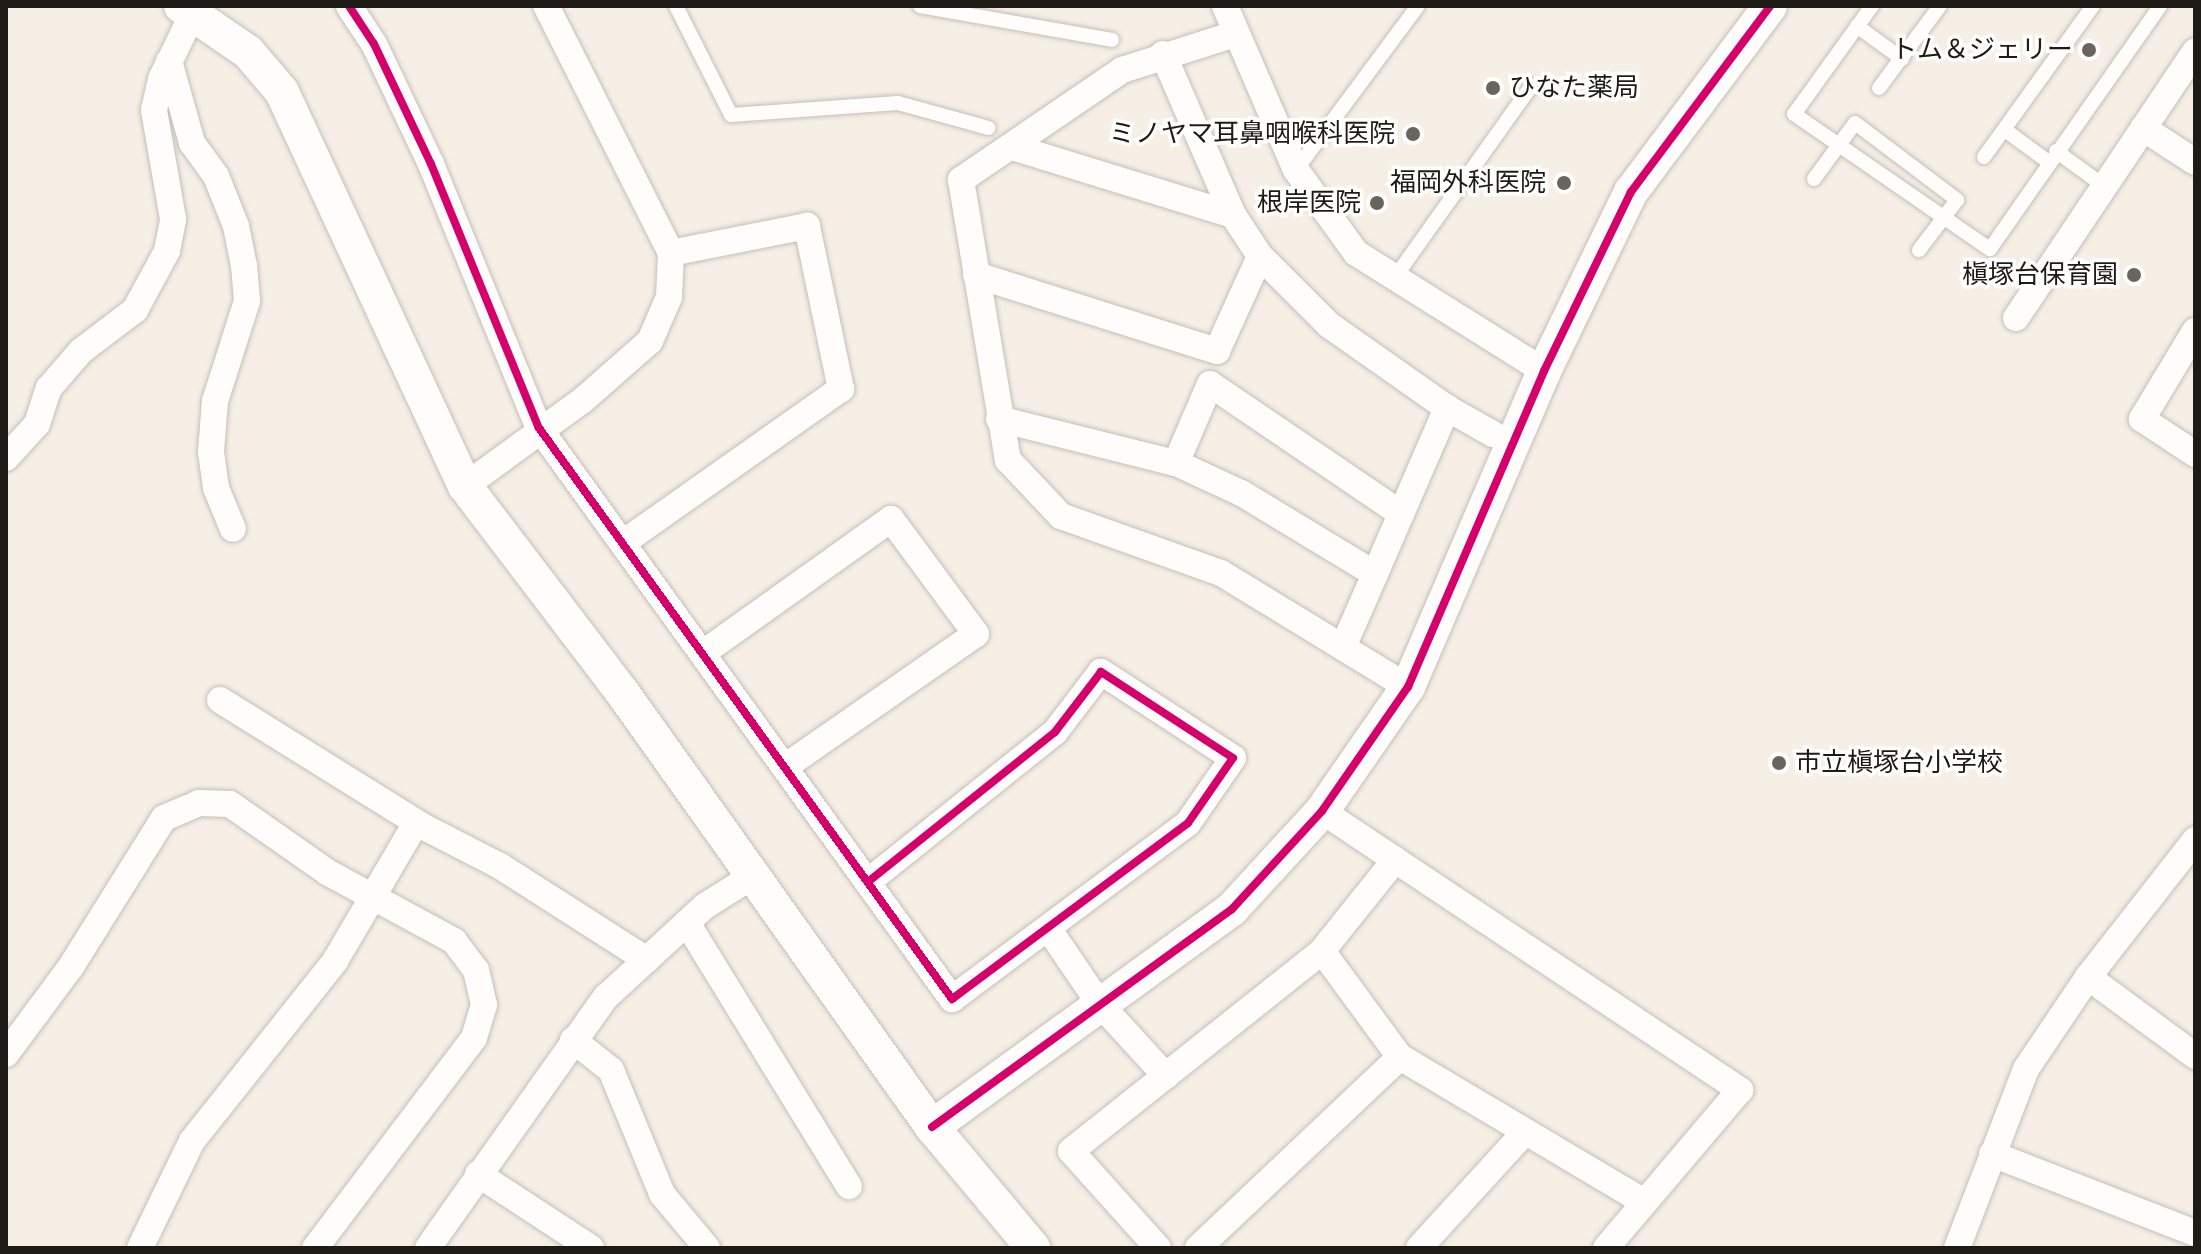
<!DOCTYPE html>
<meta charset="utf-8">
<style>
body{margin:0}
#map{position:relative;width:2201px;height:1254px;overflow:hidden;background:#f5efe6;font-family:"Asap Condensed","Noto Sans JP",sans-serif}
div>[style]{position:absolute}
.roads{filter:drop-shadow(0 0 2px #c4bfb8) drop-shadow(0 0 2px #c4bfb8)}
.service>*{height:14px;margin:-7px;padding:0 7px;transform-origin:7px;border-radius:7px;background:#fefdfb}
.minor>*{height:26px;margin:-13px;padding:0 13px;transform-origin:13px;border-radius:13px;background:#fefdfb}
.tertiary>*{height:34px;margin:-17px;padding:0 17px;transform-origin:17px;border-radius:17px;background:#fefdfb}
.cycleway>*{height:8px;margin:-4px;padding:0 4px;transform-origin:4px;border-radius:4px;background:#d6006c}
.dots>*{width:22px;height:22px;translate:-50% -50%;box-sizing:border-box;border:4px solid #fff;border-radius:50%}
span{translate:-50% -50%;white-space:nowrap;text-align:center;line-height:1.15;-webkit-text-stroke:7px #fff;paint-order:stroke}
.poi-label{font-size:26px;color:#1e1a15}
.right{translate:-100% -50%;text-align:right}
.left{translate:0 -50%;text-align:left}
.frame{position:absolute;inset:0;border:8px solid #1e1a15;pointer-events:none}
</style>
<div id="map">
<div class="roads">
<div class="service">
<div style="left:676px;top:6px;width:122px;rotate:63.2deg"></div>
<div style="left:731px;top:115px;width:167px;rotate:-4.1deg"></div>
<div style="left:898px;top:103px;width:94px;rotate:15.4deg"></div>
<div style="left:920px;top:6px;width:195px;rotate:10deg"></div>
<div style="left:1872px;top:6px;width:133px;rotate:125.8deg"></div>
<div style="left:1794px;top:114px;width:238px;rotate:34.6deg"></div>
<div style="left:1990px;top:249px;width:297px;rotate:-55deg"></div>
<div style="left:1857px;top:26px;width:56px;rotate:36.3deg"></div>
<div style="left:1879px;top:88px;width:102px;rotate:-53.4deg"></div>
<div style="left:2005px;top:130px;width:56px;rotate:36.3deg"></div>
<div style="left:2056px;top:151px;width:59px;rotate:36.1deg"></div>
<div style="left:1984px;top:157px;width:186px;rotate:-54.2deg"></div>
<div style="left:1296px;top:170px;width:204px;rotate:-53.4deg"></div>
<div style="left:1814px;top:179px;width:69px;rotate:-53.8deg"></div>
<div style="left:1855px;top:123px;width:128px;rotate:37deg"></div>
<div style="left:1957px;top:200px;width:63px;rotate:127.2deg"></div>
<div style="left:1393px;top:280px;width:239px;rotate:-54.5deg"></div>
</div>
<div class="minor">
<div style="left:349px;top:6px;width:45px;rotate:56.7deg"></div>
<div style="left:374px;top:44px;width:133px;rotate:64.6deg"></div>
<div style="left:431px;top:164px;width:285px;rotate:67.8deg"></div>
<div style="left:539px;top:428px;width:705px;rotate:54.12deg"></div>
<div style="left:952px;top:999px;width:294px;rotate:-36.7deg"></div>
<div style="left:1188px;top:823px;width:79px;rotate:-55.3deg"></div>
<div style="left:1233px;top:758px;width:158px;rotate:-146.9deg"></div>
<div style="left:1101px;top:672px;width:76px;rotate:127.5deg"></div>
<div style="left:1055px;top:732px;width:240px;rotate:141.3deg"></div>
<div style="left:1225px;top:6px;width:179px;rotate:66.6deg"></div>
<div style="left:1296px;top:170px;width:102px;rotate:54.1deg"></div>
<div style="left:1356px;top:253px;width:222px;rotate:32.1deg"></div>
<div style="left:1235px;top:34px;width:119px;rotate:162.3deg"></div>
<div style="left:1122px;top:70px;width:195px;rotate:145.7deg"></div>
<div style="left:961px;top:180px;width:284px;rotate:80.5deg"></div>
<div style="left:1008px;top:460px;width:77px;rotate:46.6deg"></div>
<div style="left:1061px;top:516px;width:170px;rotate:19.6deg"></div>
<div style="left:1221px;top:573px;width:219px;rotate:31.4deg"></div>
<div style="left:1163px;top:54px;width:176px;rotate:66.5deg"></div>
<div style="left:1233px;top:215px;width:49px;rotate:56.6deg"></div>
<div style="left:1260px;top:256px;width:98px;rotate:45deg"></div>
<div style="left:1329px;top:325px;width:144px;rotate:35.1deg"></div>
<div style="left:1447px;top:408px;width:53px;rotate:29.5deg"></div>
<div style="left:169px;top:61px;width:85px;rotate:74.3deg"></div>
<div style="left:192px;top:143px;width:41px;rotate:54deg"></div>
<div style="left:216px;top:176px;width:54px;rotate:68.2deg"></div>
<div style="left:236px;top:226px;width:41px;rotate:78.7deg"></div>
<div style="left:244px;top:266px;width:35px;rotate:85deg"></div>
<div style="left:247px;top:301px;width:105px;rotate:107.7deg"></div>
<div style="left:215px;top:401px;width:51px;rotate:94.5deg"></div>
<div style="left:211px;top:452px;width:36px;rotate:82deg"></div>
<div style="left:216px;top:488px;width:44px;rotate:67.5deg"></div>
<div style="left:2143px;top:128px;width:62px;rotate:33.2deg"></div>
<div style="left:1012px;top:147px;width:231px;rotate:17.1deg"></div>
<div style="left:976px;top:275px;width:253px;rotate:17.5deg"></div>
<div style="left:1217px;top:351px;width:104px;rotate:-65.6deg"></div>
<div style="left:2016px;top:318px;width:321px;rotate:-56.1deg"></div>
<div style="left:2195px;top:331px;width:103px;rotate:121.1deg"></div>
<div style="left:2142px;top:419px;width:64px;rotate:33.4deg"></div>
<div style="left:999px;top:419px;width:182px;rotate:14deg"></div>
<div style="left:6px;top:458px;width:46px;rotate:-47.6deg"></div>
<div style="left:37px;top:424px;width:38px;rotate:-72deg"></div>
<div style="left:49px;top:388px;width:49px;rotate:-49.1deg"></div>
<div style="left:81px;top:351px;width:68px;rotate:-37.2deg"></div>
<div style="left:135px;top:310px;width:67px;rotate:-61.5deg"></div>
<div style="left:167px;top:251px;width:33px;rotate:-79deg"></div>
<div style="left:173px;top:219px;width:111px;rotate:-99.9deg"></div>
<div style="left:154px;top:110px;width:32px;rotate:-77deg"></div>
<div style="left:161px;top:79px;width:73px;rotate:-64.1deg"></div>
<div style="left:465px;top:486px;width:146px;rotate:-36.1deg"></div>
<div style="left:583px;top:400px;width:89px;rotate:-41.4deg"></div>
<div style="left:650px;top:341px;width:48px;rotate:-66.6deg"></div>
<div style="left:669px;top:297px;width:44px;rotate:-87.4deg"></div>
<div style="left:671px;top:253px;width:277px;rotate:-116.8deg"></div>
<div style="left:624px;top:542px;width:266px;rotate:-35.2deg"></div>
<div style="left:841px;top:389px;width:167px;rotate:-101.8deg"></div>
<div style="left:807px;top:226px;width:139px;rotate:168.8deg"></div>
<div style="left:1375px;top:574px;width:65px;rotate:-66.6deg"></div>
<div style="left:1343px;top:647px;width:80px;rotate:-66.3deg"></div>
<div style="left:1375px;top:574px;width:157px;rotate:-148.8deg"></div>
<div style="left:1241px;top:493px;width:72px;rotate:-155.2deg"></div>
<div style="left:1176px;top:463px;width:86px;rotate:-66.7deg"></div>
<div style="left:1210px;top:384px;width:231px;rotate:34.2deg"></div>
<div style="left:1401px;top:514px;width:116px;rotate:-66.5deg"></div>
<div style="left:703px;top:653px;width:231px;rotate:-35.5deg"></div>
<div style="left:891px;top:519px;width:143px;rotate:53.5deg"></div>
<div style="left:976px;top:634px;width:231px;rotate:145.2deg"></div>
<div style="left:220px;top:700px;width:240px;rotate:31.9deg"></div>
<div style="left:424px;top:827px;width:85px;rotate:27.2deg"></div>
<div style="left:500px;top:866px;width:174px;rotate:32.6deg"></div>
<div style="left:1322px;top:811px;width:503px;rotate:33.72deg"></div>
<div style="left:1740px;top:1090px;width:207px;rotate:130.3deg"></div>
<div style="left:687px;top:923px;width:309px;rotate:58.4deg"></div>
<div style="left:1048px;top:928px;width:91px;rotate:55.8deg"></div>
<div style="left:1099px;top:1003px;width:99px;rotate:47.5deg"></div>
<div style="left:1322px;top:951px;width:132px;rotate:53.7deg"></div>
<div style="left:1400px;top:1057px;width:284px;rotate:30.7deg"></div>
<div style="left:2088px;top:977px;width:133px;rotate:36.4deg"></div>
<div style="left:573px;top:1040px;width:48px;rotate:38.3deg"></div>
<div style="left:611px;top:1070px;width:134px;rotate:67.6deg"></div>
<div style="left:662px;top:1194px;width:70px;rotate:50.2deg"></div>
<div style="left:6px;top:1054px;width:111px;rotate:-53.4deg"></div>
<div style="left:72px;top:965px;width:173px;rotate:-58deg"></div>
<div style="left:164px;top:818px;width:38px;rotate:-23deg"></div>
<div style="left:199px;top:803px;width:31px;rotate:2deg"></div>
<div style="left:230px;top:804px;width:118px;rotate:35deg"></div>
<div style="left:327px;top:872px;width:145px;rotate:28.5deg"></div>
<div style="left:454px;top:941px;width:36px;rotate:53deg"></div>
<div style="left:476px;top:970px;width:36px;rotate:77deg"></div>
<div style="left:484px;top:1005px;width:34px;rotate:107deg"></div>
<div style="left:474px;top:1038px;width:263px;rotate:127.1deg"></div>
<div style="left:1992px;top:1154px;width:218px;rotate:21.3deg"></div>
<div style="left:478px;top:1174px;width:135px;rotate:33.2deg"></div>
<div style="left:140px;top:1248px;width:119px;rotate:-64.1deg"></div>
<div style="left:192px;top:1141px;width:230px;rotate:-51.5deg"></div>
<div style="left:335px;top:961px;width:160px;rotate:-59.6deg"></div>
<div style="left:428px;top:1248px;width:308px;rotate:-54.7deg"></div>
<div style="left:606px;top:997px;width:134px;rotate:-42.6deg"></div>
<div style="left:705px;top:906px;width:54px;rotate:-32.2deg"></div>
<div style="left:1158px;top:1248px;width:130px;rotate:-131.9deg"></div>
<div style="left:1071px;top:1151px;width:321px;rotate:-38.5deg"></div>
<div style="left:1322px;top:951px;width:117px;rotate:-51.3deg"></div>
<div style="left:1198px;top:1248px;width:278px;rotate:-43.4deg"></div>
<div style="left:1419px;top:1248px;width:156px;rotate:-47.6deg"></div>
<div style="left:1957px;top:1248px;width:192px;rotate:-68.9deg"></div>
<div style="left:2026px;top:1069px;width:111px;rotate:-56deg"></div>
<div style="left:2088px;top:977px;width:174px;rotate:-52deg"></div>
</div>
<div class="tertiary">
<div style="left:181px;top:6px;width:81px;rotate:34.5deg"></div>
<div style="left:248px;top:52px;width:52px;rotate:49.6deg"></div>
<div style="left:282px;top:92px;width:434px;rotate:65.1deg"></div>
<div style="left:465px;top:486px;width:259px;rotate:52.7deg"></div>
<div style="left:622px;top:692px;width:534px;rotate:54.52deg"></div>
<div style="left:932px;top:1127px;width:158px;rotate:50.1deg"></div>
<div style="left:932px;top:1127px;width:371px;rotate:-36deg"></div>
<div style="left:1232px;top:909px;width:133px;rotate:-47.4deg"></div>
<div style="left:1322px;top:811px;width:151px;rotate:-55.3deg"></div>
<div style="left:1408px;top:687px;width:344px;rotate:-66.7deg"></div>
<div style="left:1544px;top:371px;width:199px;rotate:-64.1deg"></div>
<div style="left:1631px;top:192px;width:232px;rotate:-53.2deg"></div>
</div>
</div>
<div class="cycleway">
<div style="left:349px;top:6px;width:45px;rotate:56.7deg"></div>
<div style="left:374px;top:44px;width:133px;rotate:64.6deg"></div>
<div style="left:431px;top:164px;width:285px;rotate:67.8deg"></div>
<div style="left:539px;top:428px;width:705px;rotate:54.12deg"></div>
<div style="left:952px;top:999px;width:294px;rotate:-36.7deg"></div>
<div style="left:1188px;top:823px;width:79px;rotate:-55.3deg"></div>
<div style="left:1233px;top:758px;width:158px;rotate:-146.9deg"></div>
<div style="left:1101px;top:672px;width:76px;rotate:127.5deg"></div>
<div style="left:1055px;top:732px;width:240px;rotate:141.3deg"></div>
<div style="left:932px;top:1127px;width:371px;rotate:-36deg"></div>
<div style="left:1232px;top:909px;width:133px;rotate:-47.4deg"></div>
<div style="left:1322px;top:811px;width:151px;rotate:-55.3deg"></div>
<div style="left:1408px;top:687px;width:344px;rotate:-66.7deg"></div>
<div style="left:1544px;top:371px;width:199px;rotate:-64.1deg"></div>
<div style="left:1631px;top:192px;width:232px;rotate:-53.2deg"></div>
</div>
<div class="dots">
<div style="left:2089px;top:50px;background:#69655e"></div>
<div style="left:1493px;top:88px;background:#69655e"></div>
<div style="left:1413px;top:134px;background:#69655e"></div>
<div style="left:1564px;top:183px;background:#69655e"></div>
<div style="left:1377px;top:203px;background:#69655e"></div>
<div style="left:2134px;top:275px;background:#69655e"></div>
<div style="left:1779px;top:763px;background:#69655e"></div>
</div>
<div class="poi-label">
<span class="right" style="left:2073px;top:50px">トム＆ジェリー</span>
<span class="left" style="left:1509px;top:88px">ひなた薬局</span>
<span class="right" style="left:1395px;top:134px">ミノヤマ耳鼻咽喉科医院</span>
<span class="right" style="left:1546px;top:183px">福岡外科医院</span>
<span class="right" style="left:1361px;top:203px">根岸医院</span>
<span class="right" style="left:2118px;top:275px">槇塚台保育園</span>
<span class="left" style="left:1795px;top:763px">市立槇塚台小学校</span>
</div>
<div class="frame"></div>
</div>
